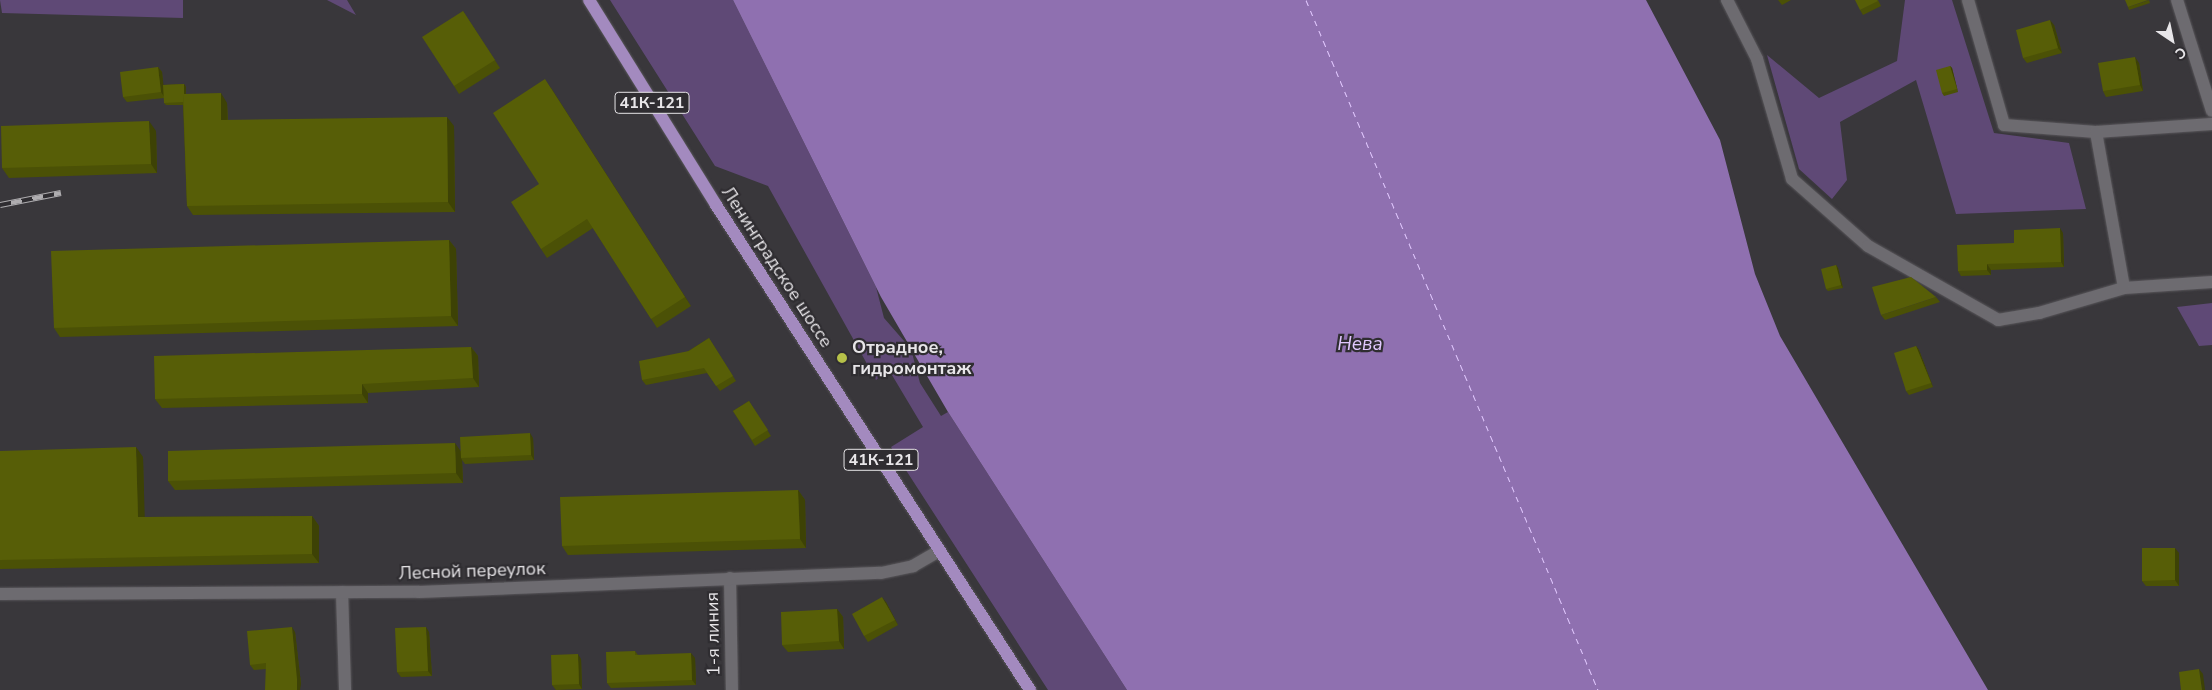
<!DOCTYPE html>
<meta charset="utf-8">
<style>
body{margin:0}
#map{position:relative;width:2212px;height:690px;overflow:hidden;background:#39373b;font-family:"Nunito Sans",sans-serif}
div>[style]{position:absolute}
.green>*{inset:0;background:#5f4976}
.water>*{inset:0;background:#8f70b0}
.ferry>*{height:1px;margin-top:-0.5px;transform-origin:0;background:repeating-linear-gradient(90deg,#e1c8fe 0 6px,transparent 0 11px)}
.roads{filter:drop-shadow(0 0 1px #58565a) drop-shadow(0 0 1px #58565a)}
.street>*{height:12px;margin:-6px;padding:0 6px;transform-origin:6px;border-radius:6px;background:#6d6b70}
.primary>*{height:12px;margin:-6px;padding:0 6px;transform-origin:6px;border-radius:6px;background:#a38abf}
.rail>*{height:5.5px;margin-top:-2.75px;transform-origin:0;background:repeating-linear-gradient(90deg,#2f2d31 0 11px,#afadb0 0 22px);box-sizing:border-box;border-block:1px solid #afadb0}
.wall>*{inset:0;background:#4b5106}
.shaded-wall>*{inset:0;background:#3d4205}
.building>*{inset:0;background:#575e07}
.dots>*{width:14px;height:14px;translate:-50% -50%;box-sizing:border-box;border:2px solid #2f2d31;border-radius:50%}
span{translate:-50% -50%;white-space:nowrap;text-align:center;line-height:1.15;-webkit-text-stroke:4.5px #2f2d31;paint-order:stroke}
.shield-label span{padding:1px 4px;background:#2f2d31;border:1px solid;border-radius:4px;-webkit-text-stroke-width:0}
.shield-label{font-size:16px;color:#e8e6e9;font-weight:700}
.street-label{font-size:18px;color:#e8e6e9}
.poi-label{font-size:18px;color:#e8e6e9;font-weight:700}
.left{translate:0 -50%;text-align:left}
.water-label{font-size:19px;color:#e1c8fe;font-style:italic}
.north{position:absolute;left:2147px;top:15px;width:50px;height:50px;-webkit-text-stroke:4px #2f2d31;paint-order:stroke;rotate:146deg;font-size:14px;font-weight:700;line-height:20px;text-align:center;color:#e8e6e9}
.north::after{content:'';display:block;margin:auto;width:18px;height:22px;background:#e8e6e9;clip-path:polygon(50% 0,100% 100%,50% 72%,0 100%)}
</style>
<div id="map">
<div class="green">
<div style="clip-path:polygon(0 0,183px 0,183px 18px,2px 13px)"></div>
<div style="clip-path:polygon(327px 0,347px 0,356px 15px)"></div>
<div style="clip-path:polygon(610px 0,733px 0,876px 287px,884px 318px,911px 349px,920px 383px,941px 416px,948px 412px,1127px 690px,1048px 690px,891px 447px,923px 427px,889px 370px,876px 380px,768px 186px,715px 166px)"></div>
<div style="clip-path:polygon(1905px 0,1952px 0,1994px 133px,2069px 143px,2086px 209px,1956px 214px,1916px 80px,1840px 122px,1847px 180px,1832px 199px,1799px 169px,1767px 55px,1819px 98px,1897px 61px)"></div>
<div style="clip-path:polygon(2212px 303px,2212px 345px,2199px 346px,2177px 307px)"></div>
</div>
<div class="water">
<div style="clip-path:polygon(733px 0,1646px 0,1720px 140px,1755px 274px,1780px 336px,1988px 690px,1127px 690px,948px 412px,881px 297px)"></div>
</div>
<div class="ferry">
<div style="left:1306px;top:0;width:749px;rotate:67.06deg"></div>
</div>
<div class="roads">
<div class="street">
<div style="left:1727px;top:0;width:66px;rotate:63deg"></div>
<div style="left:1757px;top:59px;width:125px;rotate:73.7deg"></div>
<div style="left:1792px;top:179px;width:101px;rotate:41.4deg"></div>
<div style="left:1868px;top:246px;width:150px;rotate:29.6deg"></div>
<div style="left:1998px;top:320px;width:42px;rotate:-9.7deg"></div>
<div style="left:2039px;top:313px;width:89px;rotate:-16.4deg"></div>
<div style="left:2124px;top:288px;width:88px;rotate:-3.9deg"></div>
<div style="left:1968px;top:0;width:130px;rotate:73.9deg"></div>
<div style="left:2004px;top:125px;width:92px;rotate:4.4deg"></div>
<div style="left:2096px;top:132px;width:116px;rotate:-3.9deg"></div>
<div style="left:2177px;top:0;width:116px;rotate:72.5deg"></div>
<div style="left:2096px;top:132px;width:158px;rotate:79.8deg"></div>
<div style="left:730px;top:578px;width:112px;rotate:89deg"></div>
<div style="left:342px;top:592px;width:98px;rotate:88.2deg"></div>
<div style="left:0;top:594px;width:419px;rotate:-0.3deg"></div>
<div style="left:419px;top:592px;width:462px;rotate:-2.4deg"></div>
<div style="left:881px;top:573px;width:33px;rotate:-12deg"></div>
<div style="left:913px;top:566px;width:30px;rotate:-30deg"></div>
</div>
<div class="primary">
<div style="left:589px;top:0;width:241px;rotate:58.2deg"></div>
<div style="left:716px;top:205px;width:578px;rotate:57.08deg"></div>
</div>
</div>
<div class="rail">
<div style="left:0;top:205px;width:62px;rotate:-11.1deg"></div>
</div>
<div class="wall">
<div style="clip-path:polygon(1778px 0,1791px 0,1782px 5px)"></div>
<div style="clip-path:polygon(1878px 0,1881px 6px,1863px 15px,1860px 10px)"></div>
<div style="clip-path:polygon(2149px 0,2150px 3px,2129px 10px,2128px 7px)"></div>
<div style="clip-path:polygon(463px 11px,500px 68px,459px 94px,454px 86px)"></div>
<div style="clip-path:polygon(2054px 25px,2062px 53px,2027px 63px,2023px 58px)"></div>
<div style="clip-path:polygon(2139px 63px,2143px 91px,2106px 97px,2103px 91px)"></div>
<div style="clip-path:polygon(1950px 66px,1952px 68px,1958px 92px,1944px 96px,1942px 93px)"></div>
<div style="clip-path:polygon(158px 67px,162px 72px,163px 85px,184px 84px,186px 87px,186px 94px,227px 103px,228px 120px,454px 126px,455px 212px,193px 215px,187px 206px,183px 105px,166px 105px,164px 103px,164px 98px,127px 102px,123px 97px)"></div>
<div style="clip-path:polygon(551px 88px,691px 306px,657px 328px,593px 228px,547px 258px,541px 249px,539px 184px)"></div>
<div style="clip-path:polygon(156px 131px,157px 173px,9px 178px,2px 168px)"></div>
<div style="clip-path:polygon(2063px 233px,2064px 267px,1991px 270px,1991px 275px,1961px 276px,1958px 271px,2014px 243px)"></div>
<div style="clip-path:polygon(449px 240px,456px 249px,458px 326px,60px 337px,54px 328px)"></div>
<div style="clip-path:polygon(1836px 265px,1838px 268px,1843px 288px,1828px 291px,1826px 289px)"></div>
<div style="clip-path:polygon(1936px 297px,1940px 302px,1885px 320px,1881px 315px)"></div>
<div style="clip-path:polygon(709px 338px,736px 381px,720px 391px,707px 373px,646px 385px,642px 380px)"></div>
<div style="clip-path:polygon(1916px 346px,1919px 350px,1933px 387px,1909px 395px,1906px 391px)"></div>
<div style="clip-path:polygon(471px 347px,478px 356px,479px 387px,368px 393px,368px 403px,162px 408px,155px 399px)"></div>
<div style="clip-path:polygon(749px 401px,771px 436px,755px 446px,733px 411px)"></div>
<div style="clip-path:polygon(533px 438px,534px 460px,465px 464px,462px 460px,463px 483px,175px 490px,168px 481px,461px 451px)"></div>
<div style="clip-path:polygon(0 451px,143px 457px,144px 517px,312px 516px,319px 526px,319px 563px,0 569px)"></div>
<div style="clip-path:polygon(798px 490px,805px 500px,806px 548px,568px 555px,562px 546px)"></div>
<div style="clip-path:polygon(2179px 553px,2179px 586px,2146px 586px,2142px 581px)"></div>
<div style="clip-path:polygon(886px 602px,898px 625px,868px 642px,864px 636px)"></div>
<div style="clip-path:polygon(837px 609px,843px 617px,844px 649px,788px 652px,782px 645px)"></div>
<div style="clip-path:polygon(295px 632px,301px 684px,266px 669px,254px 670px,250px 665px)"></div>
<div style="clip-path:polygon(429px 632px,432px 676px,401px 677px,397px 672px)"></div>
<div style="clip-path:polygon(635px 651px,638px 655px,695px 658px,696px 685px,611px 688px,607px 683px)"></div>
<div style="clip-path:polygon(581px 659px,582px 689px,556px 690px,552px 685px)"></div>
</div>
<div class="shaded-wall">
<div style="clip-path:polygon(2050px 20px,2054px 25px,2062px 53px,2058px 48px)"></div>
<div style="clip-path:polygon(2135px 57px,2139px 63px,2143px 91px,2140px 85px)"></div>
<div style="clip-path:polygon(1950px 66px,1952px 68px,1958px 92px,1957px 89px)"></div>
<div style="clip-path:polygon(158px 67px,162px 72px,165px 98px,161px 92px)"></div>
<div style="clip-path:polygon(545px 79px,551px 88px,691px 306px,685px 297px)"></div>
<div style="clip-path:polygon(184px 84px,186px 87px,186px 104px,184px 102px)"></div>
<div style="clip-path:polygon(221px 93px,227px 103px,228px 130px,221px 120px)"></div>
<div style="clip-path:polygon(447px 117px,454px 126px,455px 212px,448px 202px)"></div>
<div style="clip-path:polygon(149px 121px,156px 131px,157px 173px,151px 164px)"></div>
<div style="clip-path:polygon(2060px 228px,2063px 233px,2064px 267px,2061px 262px)"></div>
<div style="clip-path:polygon(449px 240px,456px 249px,458px 326px,451px 316px)"></div>
<div style="clip-path:polygon(1987px 264px,1991px 270px,1991px 275px,1987px 270px)"></div>
<div style="clip-path:polygon(1836px 265px,1838px 268px,1843px 288px,1841px 285px)"></div>
<div style="clip-path:polygon(1916px 346px,1919px 350px,1933px 387px,1931px 383px)"></div>
<div style="clip-path:polygon(471px 347px,478px 356px,479px 387px,473px 378px)"></div>
<div style="clip-path:polygon(362px 384px,368px 393px,368px 403px,362px 394px)"></div>
<div style="clip-path:polygon(530px 433px,533px 438px,534px 460px,531px 455px)"></div>
<div style="clip-path:polygon(455px 443px,462px 453px,461px 458px,462px 460px,463px 483px,456px 473px)"></div>
<div style="clip-path:polygon(136px 447px,143px 457px,145px 527px,138px 517px)"></div>
<div style="clip-path:polygon(798px 490px,805px 500px,806px 548px,800px 539px)"></div>
<div style="clip-path:polygon(312px 516px,319px 526px,319px 563px,312px 554px)"></div>
<div style="clip-path:polygon(2175px 548px,2179px 553px,2179px 586px,2175px 580px)"></div>
<div style="clip-path:polygon(882px 597px,886px 602px,898px 625px,895px 620px)"></div>
<div style="clip-path:polygon(837px 609px,843px 617px,844px 649px,839px 641px)"></div>
<div style="clip-path:polygon(292px 627px,295px 632px,301px 684px,300px 690px,297px 690px)"></div>
<div style="clip-path:polygon(426px 627px,429px 632px,432px 676px,428px 671px)"></div>
<div style="clip-path:polygon(691px 653px,695px 658px,696px 685px,692px 680px)"></div>
<div style="clip-path:polygon(578px 654px,581px 659px,582px 689px,579px 684px)"></div>
<div style="clip-path:polygon(2199px 669px,2203px 674px,2205px 690px,2202px 690px)"></div>
</div>
<div class="building">
<div style="clip-path:polygon(1855px 0,1877px 0,1878px 1px,1860px 10px)"></div>
<div style="clip-path:polygon(2125px 0,2148px 0,2128px 7px)"></div>
<div style="clip-path:polygon(463px 11px,495px 60px,454px 86px,422px 37px)"></div>
<div style="clip-path:polygon(2050px 20px,2058px 48px,2023px 58px,2016px 30px)"></div>
<div style="clip-path:polygon(2135px 57px,2140px 85px,2103px 91px,2098px 63px)"></div>
<div style="clip-path:polygon(1950px 66px,1957px 89px,1942px 93px,1936px 70px)"></div>
<div style="clip-path:polygon(158px 67px,161px 92px,123px 97px,120px 72px)"></div>
<div style="clip-path:polygon(545px 79px,685px 297px,651px 319px,587px 219px,541px 249px,511px 202px,539px 184px,493px 113px)"></div>
<div style="clip-path:polygon(184px 84px,184px 94px,183px 94px,183px 102px,164px 103px,163px 85px)"></div>
<div style="clip-path:polygon(221px 93px,221px 120px,447px 117px,448px 202px,187px 206px,183px 94px)"></div>
<div style="clip-path:polygon(149px 121px,151px 164px,2px 168px,1px 126px)"></div>
<div style="clip-path:polygon(2060px 228px,2061px 262px,1987px 264px,1987px 270px,1958px 271px,1957px 245px,2014px 243px,2014px 230px)"></div>
<div style="clip-path:polygon(449px 240px,451px 316px,54px 328px,51px 251px)"></div>
<div style="clip-path:polygon(1836px 265px,1841px 285px,1826px 289px,1821px 269px)"></div>
<div style="clip-path:polygon(1911px 277px,1936px 297px,1881px 315px,1872px 287px)"></div>
<div style="clip-path:polygon(709px 338px,733px 376px,716px 386px,704px 368px,642px 380px,639px 361px,689px 351px)"></div>
<div style="clip-path:polygon(1916px 346px,1931px 383px,1906px 391px,1894px 353px)"></div>
<div style="clip-path:polygon(471px 347px,473px 378px,362px 384px,362px 394px,155px 399px,154px 356px)"></div>
<div style="clip-path:polygon(749px 401px,768px 430px,752px 440px,733px 411px)"></div>
<div style="clip-path:polygon(530px 433px,531px 455px,461px 458px,460px 437px)"></div>
<div style="clip-path:polygon(455px 443px,456px 473px,168px 481px,168px 451px)"></div>
<div style="clip-path:polygon(136px 447px,138px 517px,312px 516px,312px 554px,0 560px,0 451px)"></div>
<div style="clip-path:polygon(798px 490px,800px 539px,562px 546px,560px 497px)"></div>
<div style="clip-path:polygon(2142px 548px,2175px 548px,2175px 580px,2142px 581px)"></div>
<div style="clip-path:polygon(882px 597px,895px 620px,864px 636px,852px 614px)"></div>
<div style="clip-path:polygon(837px 609px,839px 641px,782px 645px,781px 612px)"></div>
<div style="clip-path:polygon(292px 627px,297px 679px,297px 690px,265px 690px,266px 663px,250px 665px,247px 631px)"></div>
<div style="clip-path:polygon(426px 627px,428px 671px,397px 672px,395px 628px)"></div>
<div style="clip-path:polygon(635px 651px,635px 655px,691px 653px,692px 680px,607px 683px,606px 652px)"></div>
<div style="clip-path:polygon(578px 654px,579px 684px,552px 685px,551px 655px)"></div>
<div style="clip-path:polygon(2199px 669px,2202px 690px,2181px 690px,2179px 672px)"></div>
</div>
<div class="dots">
<div style="left:842px;top:358px;background:#b6c149"></div>
</div>
<div class="shield-label">
<span style="left:652px;top:103px">41К-121</span>
<span style="left:881px;top:460px">41К-121</span>
</div>
<div class="street-label">
<span style="left:777px;top:267px;rotate:57deg">Ленинградское шоссе</span>
<span style="left:472px;top:571px;rotate:-2deg">Лесной переулок</span>
<span style="left:713px;top:634px;rotate:-91deg">1-я линия</span>
</div>
<div class="poi-label">
<span class="left" style="left:852px;top:358px">Отрадное,<br>гидромонтаж</span>
</div>
<div class="water-label">
<span style="left:1360px;top:345px">Нева</span>
</div>
<div class="north">С</div>
</div>
